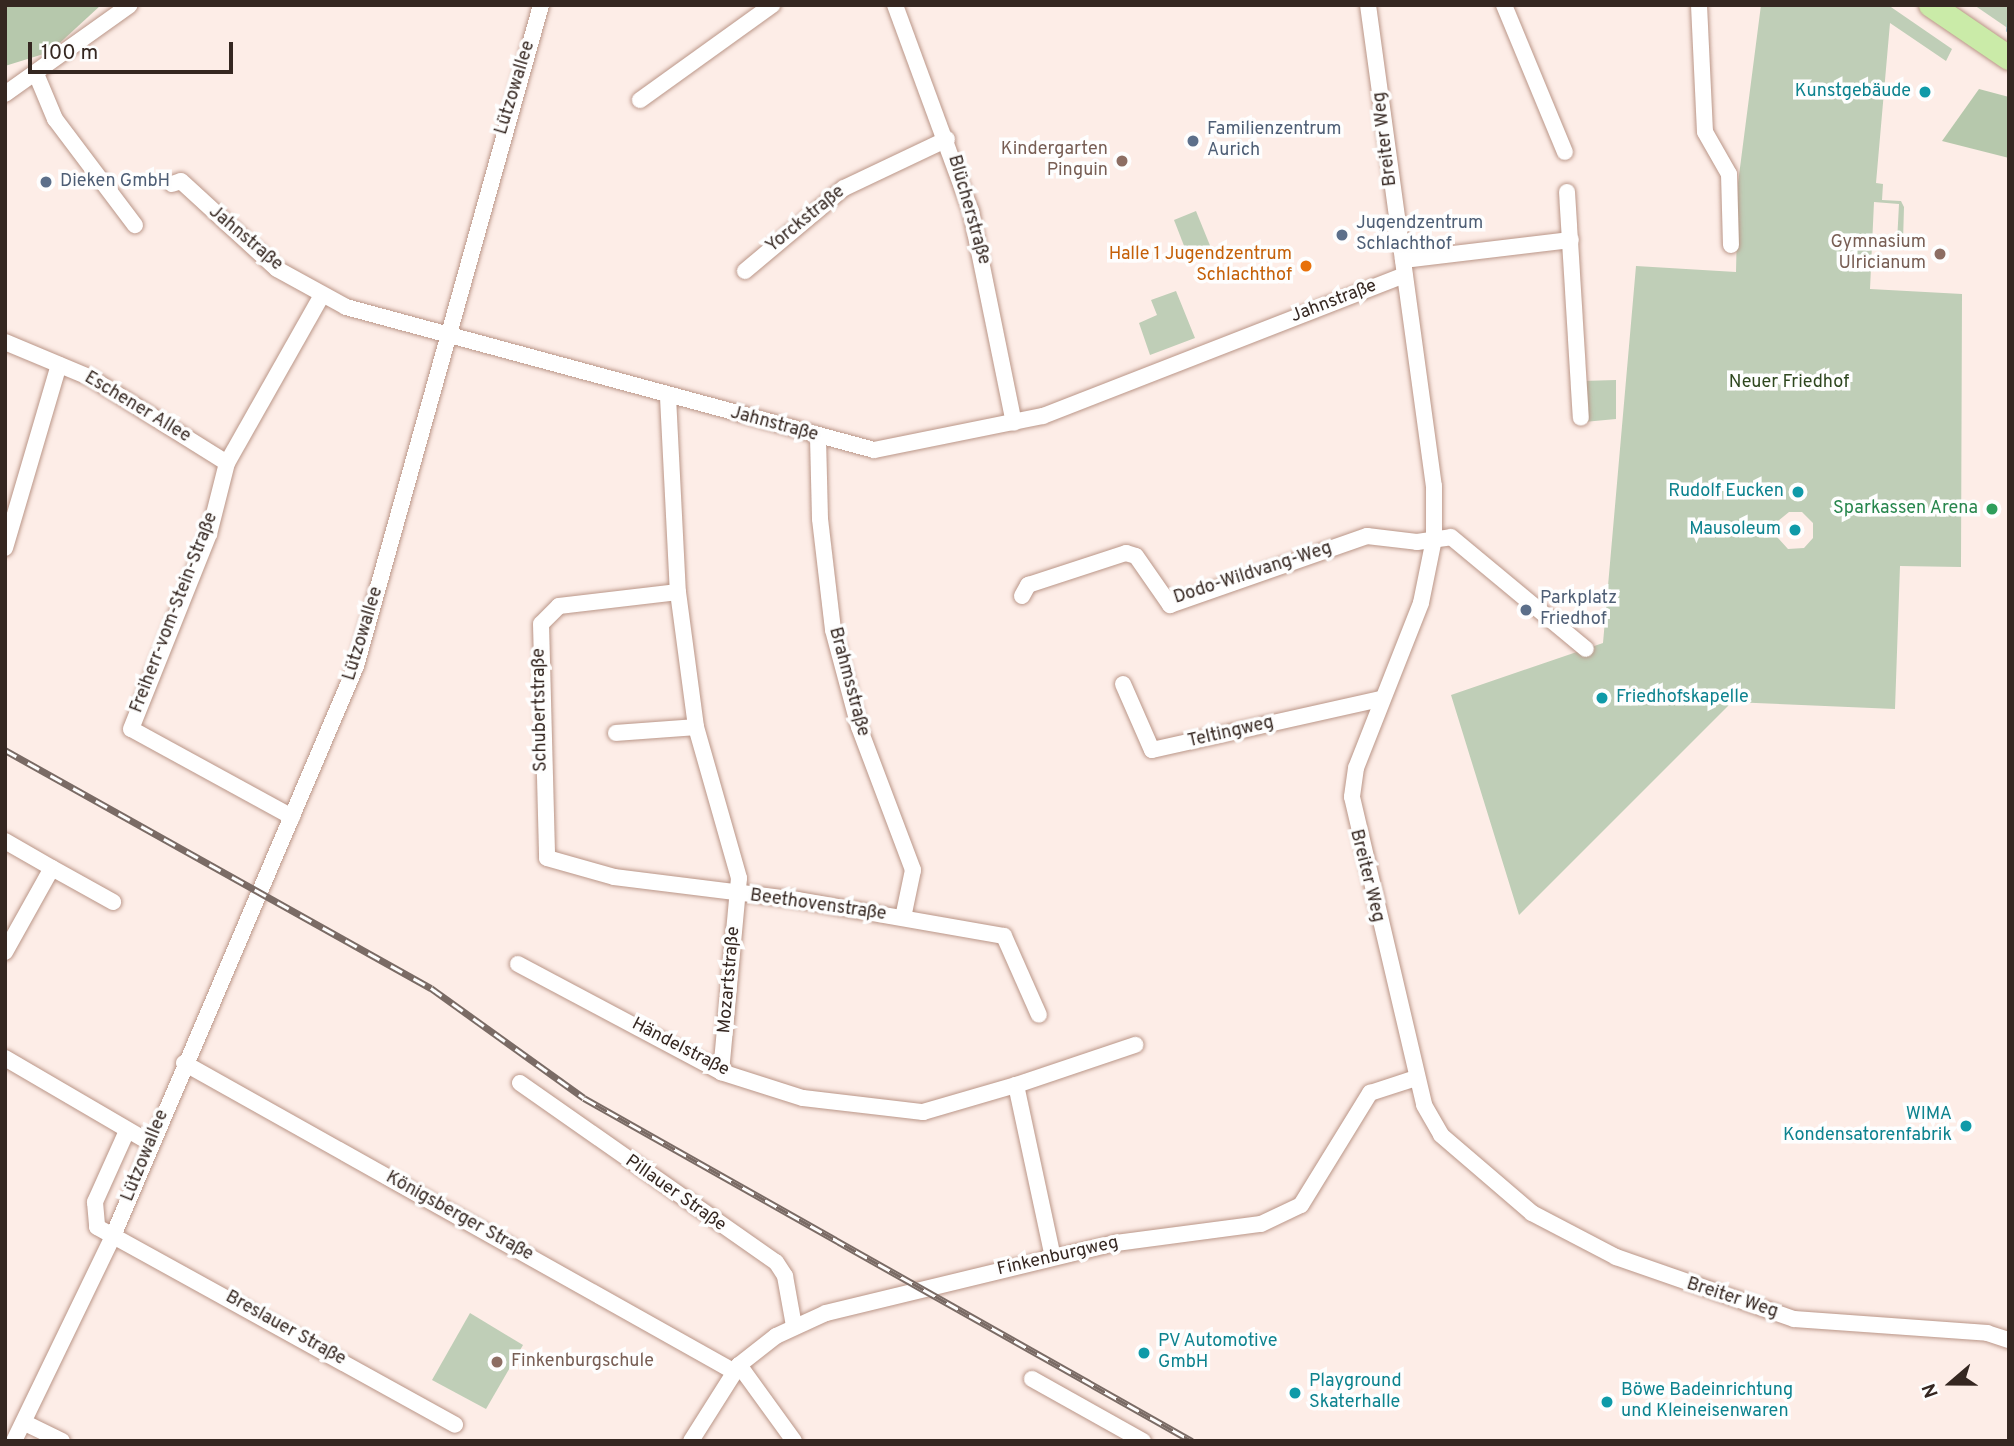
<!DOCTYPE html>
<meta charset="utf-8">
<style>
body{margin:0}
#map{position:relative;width:2014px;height:1446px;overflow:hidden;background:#fdede7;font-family:Overpass,sans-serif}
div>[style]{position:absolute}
.green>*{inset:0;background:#bfceb7}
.forest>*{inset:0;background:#b6c8ac}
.stream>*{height:4.5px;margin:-2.25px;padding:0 2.25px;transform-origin:2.25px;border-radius:2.25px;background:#9fc5cf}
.roads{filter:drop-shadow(0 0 2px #ba9688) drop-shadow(0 0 2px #ba9688)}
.minor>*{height:16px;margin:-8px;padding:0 8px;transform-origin:8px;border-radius:8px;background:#fff}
.primary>*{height:24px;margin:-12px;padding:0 12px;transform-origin:12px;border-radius:12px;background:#caeba8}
.rail>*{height:7px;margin-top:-3.5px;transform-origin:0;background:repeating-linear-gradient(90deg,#fefefe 0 13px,#7a6b65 0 26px);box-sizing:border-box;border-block:2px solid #7a6b65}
.dots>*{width:19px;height:19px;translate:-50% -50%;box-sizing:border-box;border:4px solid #fefefe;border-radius:50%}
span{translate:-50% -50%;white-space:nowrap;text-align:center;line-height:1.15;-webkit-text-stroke:7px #fefefe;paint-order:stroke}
.street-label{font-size:18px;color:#352721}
.culture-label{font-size:18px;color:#0d838f}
.right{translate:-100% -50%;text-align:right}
.left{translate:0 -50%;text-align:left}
.service-label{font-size:18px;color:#4e5e75}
.education-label{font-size:18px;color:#785e54}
.food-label{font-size:18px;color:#c56008}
.park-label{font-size:18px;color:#2e471e}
.leisure-label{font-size:18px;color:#27864d}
.frame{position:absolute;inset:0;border:7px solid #352721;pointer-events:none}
.north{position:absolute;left:1916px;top:1348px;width:70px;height:70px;-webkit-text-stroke:5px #fefefe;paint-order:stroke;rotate:250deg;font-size:19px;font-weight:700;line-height:28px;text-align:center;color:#352721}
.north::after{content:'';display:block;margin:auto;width:24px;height:32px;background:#352721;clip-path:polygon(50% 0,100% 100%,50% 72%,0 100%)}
.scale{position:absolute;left:28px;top:42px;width:205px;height:32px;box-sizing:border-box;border:4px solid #352721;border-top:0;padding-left:9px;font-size:21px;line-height:24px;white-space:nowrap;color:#352721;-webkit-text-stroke:5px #fefefe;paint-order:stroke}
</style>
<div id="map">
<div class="green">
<div style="clip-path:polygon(evenodd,1761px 5px,1888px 5px,1952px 49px,1946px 61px,1890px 23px,1876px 183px,1883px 184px,1882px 200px,1901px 201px,1904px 207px,1903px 242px,1897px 242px,1899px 204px,1874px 202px,1870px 289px,1962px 294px,1961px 567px,1900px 566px,1895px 709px,1732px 702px,1519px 915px,1451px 695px,1603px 643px,1636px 266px,1736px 272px,1738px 183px,1761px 5px,1789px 512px,1802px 512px,1813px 523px,1813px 538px,1804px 548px,1788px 549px,1777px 537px,1778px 521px,1789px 512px)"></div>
<div style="clip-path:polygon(1974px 5px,2009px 5px,2009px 29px)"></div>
<div style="clip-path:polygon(1196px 211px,1211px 248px,1188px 256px,1174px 220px)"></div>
<div style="clip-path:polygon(1176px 291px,1195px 338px,1150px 355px,1139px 323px,1157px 315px,1151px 300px)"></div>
<div style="clip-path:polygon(1616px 380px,1616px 419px,1584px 422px,1582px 381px)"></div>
<div style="clip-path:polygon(470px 1313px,523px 1345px,486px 1409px,432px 1380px)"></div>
</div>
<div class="forest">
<div style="clip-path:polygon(5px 5px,101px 5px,50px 52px,5px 66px)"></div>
<div style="clip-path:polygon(1979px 89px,2009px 97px,2009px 158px,1942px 141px)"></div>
</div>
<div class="stream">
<div style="left:2008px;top:30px;width:7px;rotate:-82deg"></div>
</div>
<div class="roads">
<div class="minor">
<div style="left:895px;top:5px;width:221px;rotate:69.8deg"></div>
<div style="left:971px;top:212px;width:215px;rotate:78.5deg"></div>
<div style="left:1368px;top:5px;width:486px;rotate:82.2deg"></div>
<div style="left:1434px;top:486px;width:53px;rotate:90deg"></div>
<div style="left:1434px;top:539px;width:65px;rotate:101.5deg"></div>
<div style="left:1421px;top:603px;width:177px;rotate:111.5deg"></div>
<div style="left:1356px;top:768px;width:29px;rotate:98deg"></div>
<div style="left:1352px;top:797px;width:316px;rotate:76.8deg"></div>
<div style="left:1424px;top:1105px;width:34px;rotate:60deg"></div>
<div style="left:1441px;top:1135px;width:120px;rotate:40.6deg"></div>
<div style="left:1532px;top:1213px;width:95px;rotate:27.6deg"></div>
<div style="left:1616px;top:1257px;width:188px;rotate:19.2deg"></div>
<div style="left:1794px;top:1319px;width:194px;rotate:4.1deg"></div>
<div style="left:1987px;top:1333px;width:23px;rotate:18deg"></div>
<div style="left:1504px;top:5px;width:159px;rotate:67.5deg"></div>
<div style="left:1699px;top:5px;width:127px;rotate:87.3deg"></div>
<div style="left:1705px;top:132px;width:48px;rotate:60.3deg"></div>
<div style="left:1729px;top:174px;width:71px;rotate:88.4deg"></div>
<div style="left:37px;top:76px;width:47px;rotate:67.3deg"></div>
<div style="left:55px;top:119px;width:133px;rotate:53deg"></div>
<div style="left:5px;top:94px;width:153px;rotate:-35.5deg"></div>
<div style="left:640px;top:100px;width:163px;rotate:-35.7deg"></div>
<div style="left:172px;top:184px;width:9px;rotate:-18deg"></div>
<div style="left:181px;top:181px;width:130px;rotate:42.5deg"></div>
<div style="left:277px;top:269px;width:79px;rotate:28.8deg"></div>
<div style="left:346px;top:307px;width:547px;rotate:15.15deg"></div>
<div style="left:874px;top:450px;width:172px;rotate:-11.4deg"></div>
<div style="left:1043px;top:416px;width:388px;rotate:-21.3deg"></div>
<div style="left:1567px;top:192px;width:226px;rotate:86.5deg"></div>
<div style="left:1403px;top:260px;width:169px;rotate:-6.8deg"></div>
<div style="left:745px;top:271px;width:129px;rotate:-40deg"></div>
<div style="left:844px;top:188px;width:114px;rotate:-25.4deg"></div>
<div style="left:5px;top:342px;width:93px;rotate:22.7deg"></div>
<div style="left:91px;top:378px;width:160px;rotate:32deg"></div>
<div style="left:668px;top:397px;width:195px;rotate:87.1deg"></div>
<div style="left:678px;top:592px;width:136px;rotate:82.4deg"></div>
<div style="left:696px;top:727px;width:157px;rotate:74.1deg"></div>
<div style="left:739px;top:878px;width:195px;rotate:95.3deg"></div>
<div style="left:818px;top:437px;width:82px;rotate:88.6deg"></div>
<div style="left:820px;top:519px;width:112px;rotate:83.3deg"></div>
<div style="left:833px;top:630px;width:100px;rotate:75deg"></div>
<div style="left:859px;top:727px;width:153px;rotate:69.3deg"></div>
<div style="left:913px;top:870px;width:49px;rotate:101.8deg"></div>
<div style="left:5px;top:548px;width:191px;rotate:-73.6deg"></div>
<div style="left:678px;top:592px;width:120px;rotate:173.3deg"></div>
<div style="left:559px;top:606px;width:25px;rotate:135deg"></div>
<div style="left:541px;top:624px;width:234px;rotate:88.5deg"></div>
<div style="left:547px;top:858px;width:70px;rotate:15.8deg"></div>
<div style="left:614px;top:877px;width:185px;rotate:7.1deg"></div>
<div style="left:798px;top:900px;width:209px;rotate:9.9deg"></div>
<div style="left:1004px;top:936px;width:86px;rotate:66.1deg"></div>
<div style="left:1022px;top:596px;width:13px;rotate:-61deg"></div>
<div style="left:1028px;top:585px;width:103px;rotate:-18.1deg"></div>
<div style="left:1126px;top:553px;width:10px;rotate:17deg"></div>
<div style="left:1136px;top:556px;width:60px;rotate:55.2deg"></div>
<div style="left:1170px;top:605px;width:209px;rotate:-19.3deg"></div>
<div style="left:1367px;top:536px;width:50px;rotate:6.8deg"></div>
<div style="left:1417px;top:542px;width:34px;rotate:-8deg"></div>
<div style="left:1451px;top:537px;width:175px;rotate:39.7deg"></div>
<div style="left:1123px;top:684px;width:72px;rotate:66.3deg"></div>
<div style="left:1152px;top:750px;width:235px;rotate:-12.6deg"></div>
<div style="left:616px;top:733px;width:80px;rotate:-4.3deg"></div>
<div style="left:292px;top:817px;width:183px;rotate:-151.3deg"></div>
<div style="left:131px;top:729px;width:210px;rotate:-68.2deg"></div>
<div style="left:209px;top:534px;width:73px;rotate:-75.8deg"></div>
<div style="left:227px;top:463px;width:191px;rotate:-60.5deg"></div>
<div style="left:5px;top:841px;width:54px;rotate:29.9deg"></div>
<div style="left:5px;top:952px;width:96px;rotate:-60.8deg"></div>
<div style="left:52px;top:868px;width:70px;rotate:29.1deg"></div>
<div style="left:518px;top:964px;width:230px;rotate:28deg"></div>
<div style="left:721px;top:1072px;width:86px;rotate:17.6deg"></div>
<div style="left:803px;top:1098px;width:121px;rotate:6.7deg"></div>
<div style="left:923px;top:1112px;width:97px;rotate:-16.2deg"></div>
<div style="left:1016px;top:1085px;width:176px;rotate:77.9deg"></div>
<div style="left:5px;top:1058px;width:170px;rotate:30.3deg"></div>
<div style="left:184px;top:1063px;width:629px;rotate:29.29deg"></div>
<div style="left:520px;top:1083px;width:312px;rotate:35deg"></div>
<div style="left:776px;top:1262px;width:17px;rotate:57deg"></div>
<div style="left:785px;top:1276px;width:51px;rotate:79.8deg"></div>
<div style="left:1016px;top:1085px;width:126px;rotate:-18.6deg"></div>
<div style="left:126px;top:1133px;width:76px;rotate:114.2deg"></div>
<div style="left:95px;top:1202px;width:25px;rotate:85deg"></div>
<div style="left:97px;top:1227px;width:409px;rotate:28.9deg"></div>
<div style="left:739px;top:1365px;width:94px;rotate:54.1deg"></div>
<div style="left:1032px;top:1379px;width:127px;rotate:29.2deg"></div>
<div style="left:25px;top:1423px;width:41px;rotate:25.9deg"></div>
<div style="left:14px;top:1441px;width:228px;rotate:-64.2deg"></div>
<div style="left:113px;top:1236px;width:620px;rotate:-66.91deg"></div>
<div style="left:356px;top:666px;width:686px;rotate:-74.36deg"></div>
<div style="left:691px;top:1441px;width:90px;rotate:-57.7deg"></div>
<div style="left:739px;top:1365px;width:47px;rotate:-38.1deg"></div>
<div style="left:776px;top:1336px;width:55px;rotate:-24.7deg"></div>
<div style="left:826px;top:1313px;width:298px;rotate:-13.6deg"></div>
<div style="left:1116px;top:1243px;width:146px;rotate:-7.5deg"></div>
<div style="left:1261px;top:1224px;width:44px;rotate:-25.4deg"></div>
<div style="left:1301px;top:1205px;width:132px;rotate:-58.4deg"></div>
<div style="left:1370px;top:1093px;width:48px;rotate:-18.1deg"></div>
</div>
<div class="primary">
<div style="left:1931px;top:5px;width:94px;rotate:34.2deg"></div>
</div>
</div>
<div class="rail">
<div style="left:5px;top:750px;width:488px;rotate:29.2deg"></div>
<div style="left:431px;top:988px;width:188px;rotate:35.7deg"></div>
<div style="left:584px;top:1098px;width:698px;rotate:29.43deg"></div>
</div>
<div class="dots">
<div style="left:1925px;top:92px;background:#0f9aa8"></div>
<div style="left:1193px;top:141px;background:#5c6f8a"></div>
<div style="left:1122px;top:161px;background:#8d6e63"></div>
<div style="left:46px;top:182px;background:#5c6f8a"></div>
<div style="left:1342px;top:235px;background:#5c6f8a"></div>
<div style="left:1940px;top:254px;background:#8d6e63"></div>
<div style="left:1306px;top:266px;background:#e8710a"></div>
<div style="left:1798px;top:492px;background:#0f9aa8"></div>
<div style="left:1992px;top:509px;background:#2e9e5b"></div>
<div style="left:1795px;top:530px;background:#0f9aa8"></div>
<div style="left:1526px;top:610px;background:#5c6f8a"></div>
<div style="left:1602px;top:698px;background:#0f9aa8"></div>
<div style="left:1966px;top:1126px;background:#0f9aa8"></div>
<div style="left:1144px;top:1353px;background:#0f9aa8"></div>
<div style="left:497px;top:1362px;background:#8d6e63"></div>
<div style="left:1295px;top:1393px;background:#0f9aa8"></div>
<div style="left:1607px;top:1402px;background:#0f9aa8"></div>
</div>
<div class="street-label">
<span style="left:516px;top:88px;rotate:-73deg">Lützowallee</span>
<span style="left:1386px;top:139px;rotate:-97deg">Breiter Weg</span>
<span style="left:968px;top:210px;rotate:74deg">Blücherstraße</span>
<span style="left:806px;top:220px;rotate:-39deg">Yorckstraße</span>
<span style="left:245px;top:239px;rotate:40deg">Jahnstraße</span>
<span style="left:1334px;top:302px;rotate:-21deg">Jahnstraße</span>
<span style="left:137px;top:408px;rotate:31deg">Eschener Allee</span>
<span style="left:774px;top:425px;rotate:15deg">Jahnstraße</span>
<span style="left:1253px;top:574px;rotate:-18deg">Dodo-Wildvang-Weg</span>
<span style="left:175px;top:613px;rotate:-69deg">Freiherr-vom-Stein-Straße</span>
<span style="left:364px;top:634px;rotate:-73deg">Lützowallee</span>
<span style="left:848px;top:682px;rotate:75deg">Brahmsstraße</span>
<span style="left:541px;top:710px;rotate:-91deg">Schubertstraße</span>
<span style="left:1231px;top:733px;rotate:-13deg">Teltingweg</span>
<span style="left:1366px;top:876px;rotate:76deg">Breiter Weg</span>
<span style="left:818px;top:906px;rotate:8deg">Beethovenstraße</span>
<span style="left:730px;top:980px;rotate:-85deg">Mozartstraße</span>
<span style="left:680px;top:1048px;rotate:27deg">Händelstraße</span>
<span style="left:146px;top:1156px;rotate:-68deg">Lützowallee</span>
<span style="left:675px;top:1194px;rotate:35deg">Pillauer Straße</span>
<span style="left:459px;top:1217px;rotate:29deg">Königsberger Straße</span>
<span style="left:1058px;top:1257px;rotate:-13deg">Finkenburgweg</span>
<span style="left:1732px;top:1299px;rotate:18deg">Breiter Weg</span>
<span style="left:285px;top:1329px;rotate:29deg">Breslauer Straße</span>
</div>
<div class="culture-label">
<span class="right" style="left:1911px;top:92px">Kunstgebäude</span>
<span class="right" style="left:1784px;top:492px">Rudolf Eucken</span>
<span class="right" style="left:1781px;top:530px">Mausoleum</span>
<span class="left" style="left:1616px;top:698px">Friedhofskapelle</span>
<span class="right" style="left:1952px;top:1126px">WIMA<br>Kondensatorenfabrik</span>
<span class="left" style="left:1158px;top:1353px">PV Automotive<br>GmbH</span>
<span class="left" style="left:1309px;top:1393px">Playground<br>Skaterhalle</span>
<span class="left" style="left:1621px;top:1402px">Böwe Badeinrichtung<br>und Kleineisenwaren</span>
</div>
<div class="service-label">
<span class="left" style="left:1207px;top:141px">Familienzentrum<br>Aurich</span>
<span class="left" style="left:60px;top:182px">Dieken GmbH</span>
<span class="left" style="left:1356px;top:235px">Jugendzentrum<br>Schlachthof</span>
<span class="left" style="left:1540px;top:610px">Parkplatz<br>Friedhof</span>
</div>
<div class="education-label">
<span class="right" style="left:1108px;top:161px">Kindergarten<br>Pinguin</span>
<span class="right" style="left:1926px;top:254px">Gymnasium<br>Ulricianum</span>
<span class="left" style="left:511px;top:1362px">Finkenburgschule</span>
</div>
<div class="food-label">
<span class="right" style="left:1292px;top:266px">Halle 1 Jugendzentrum<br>Schlachthof</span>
</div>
<div class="park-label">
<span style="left:1789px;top:383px">Neuer Friedhof</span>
</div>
<div class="leisure-label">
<span class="right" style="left:1978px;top:509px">Sparkassen Arena</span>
</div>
<div class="frame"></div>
<div class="north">N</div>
<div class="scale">100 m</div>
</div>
